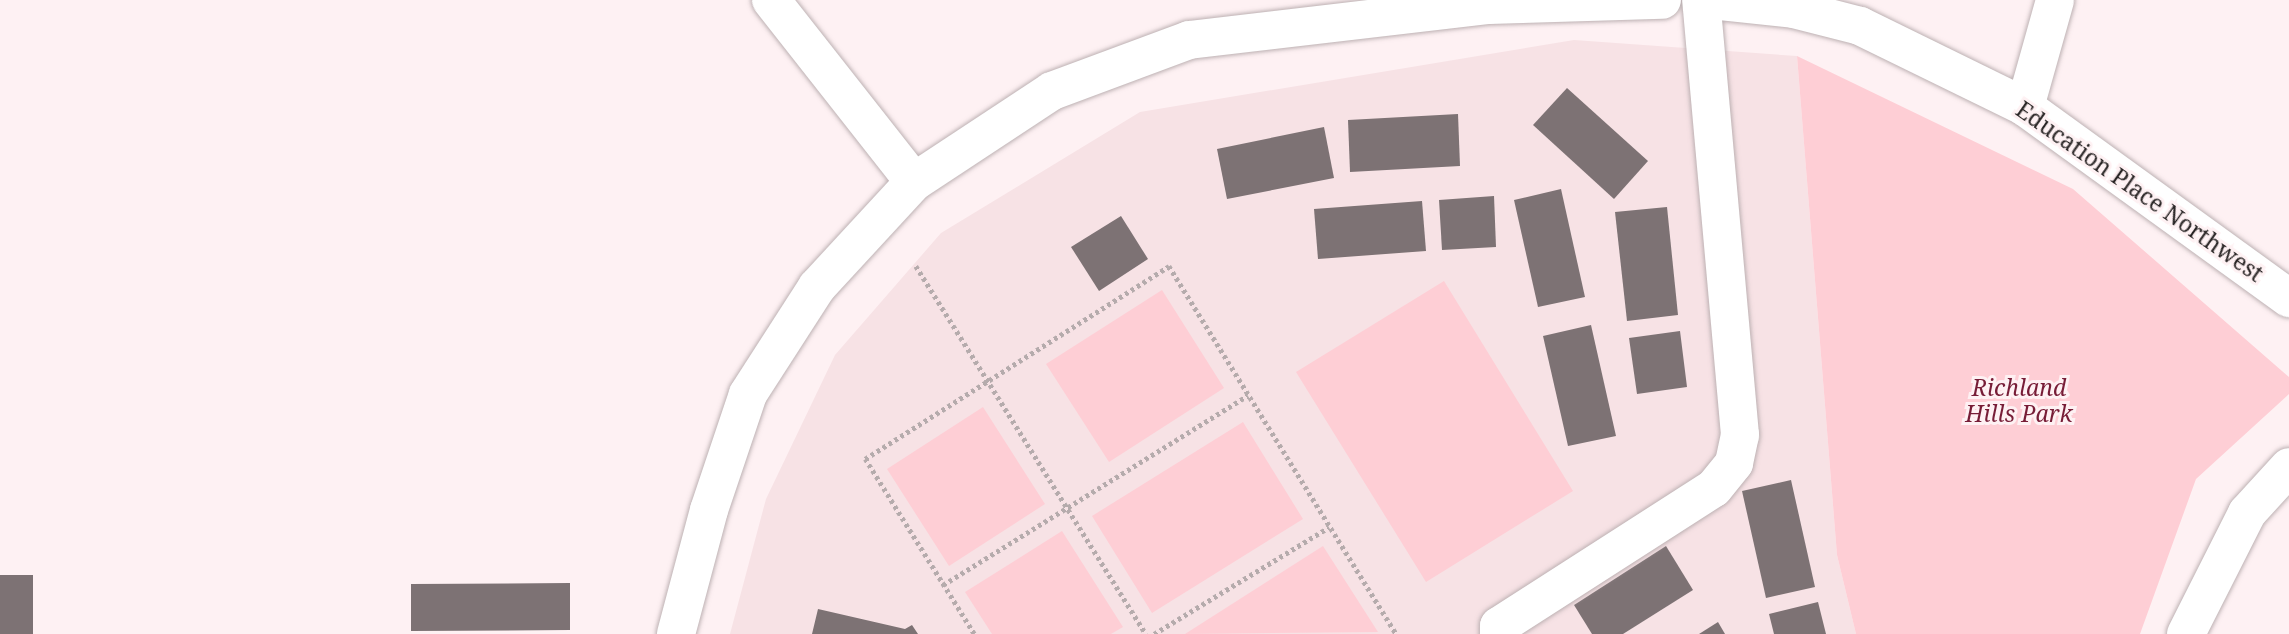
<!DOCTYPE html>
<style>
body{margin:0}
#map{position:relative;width:2289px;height:634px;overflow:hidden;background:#fef1f3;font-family:"Noto Serif",serif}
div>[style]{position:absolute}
.built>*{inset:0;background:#f7e2e5}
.green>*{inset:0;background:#feced5}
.building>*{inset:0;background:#7d7274}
.path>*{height:4.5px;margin-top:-2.25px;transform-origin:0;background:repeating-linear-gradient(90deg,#b5abac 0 3.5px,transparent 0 7px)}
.roads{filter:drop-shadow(0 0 2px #bdb1b3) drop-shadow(0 0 2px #bdb1b3)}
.minor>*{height:38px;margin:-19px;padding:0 19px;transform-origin:19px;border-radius:19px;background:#fff}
span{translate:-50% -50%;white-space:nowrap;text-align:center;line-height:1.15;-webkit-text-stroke:6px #fef1f3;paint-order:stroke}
.street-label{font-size:23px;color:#282424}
.park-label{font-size:23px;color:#771d37;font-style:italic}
</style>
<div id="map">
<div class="built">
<div style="clip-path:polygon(1574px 40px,1797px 56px,1837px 555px,1856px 634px,730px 634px,766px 499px,835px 355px,941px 233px,1140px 112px)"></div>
</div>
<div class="green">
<div style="clip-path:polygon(1797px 56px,2073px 189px,2289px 377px,2289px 394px,2196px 479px,2140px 634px,1856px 634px,1837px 555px)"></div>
<div style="clip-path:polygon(1444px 281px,1573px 491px,1426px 582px,1296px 372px)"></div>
<div style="clip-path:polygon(1162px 290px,1224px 388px,1109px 462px,1046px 364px)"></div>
<div style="clip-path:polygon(983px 407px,1045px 504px,949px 566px,887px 469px)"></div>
<div style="clip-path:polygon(1243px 422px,1303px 519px,1152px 613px,1092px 516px)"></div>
<div style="clip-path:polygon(1062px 531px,1123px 627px,1111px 634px,992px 634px,965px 592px)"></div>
<div style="clip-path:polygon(1323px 546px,1378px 632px,1185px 634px)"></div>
</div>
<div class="building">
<div style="clip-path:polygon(1567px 88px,1648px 161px,1614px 199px,1533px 125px)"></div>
<div style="clip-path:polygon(1458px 114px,1460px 166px,1350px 172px,1348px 120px)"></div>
<div style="clip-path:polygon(1324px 127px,1334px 178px,1227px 199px,1217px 149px)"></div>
<div style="clip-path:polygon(1561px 189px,1585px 297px,1538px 307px,1514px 200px)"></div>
<div style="clip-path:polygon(1494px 196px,1496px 247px,1442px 250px,1439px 200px)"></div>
<div style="clip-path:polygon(1422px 201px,1426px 251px,1318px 259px,1314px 209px)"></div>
<div style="clip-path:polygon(1667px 207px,1678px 315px,1627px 321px,1615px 212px)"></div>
<div style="clip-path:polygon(1121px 216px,1148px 259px,1099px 291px,1071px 247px)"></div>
<div style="clip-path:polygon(1591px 325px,1616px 436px,1568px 446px,1543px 336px)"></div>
<div style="clip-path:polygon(1680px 331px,1687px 387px,1637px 394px,1629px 338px)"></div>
<div style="clip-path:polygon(1791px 480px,1815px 587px,1766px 598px,1742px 491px)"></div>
<div style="clip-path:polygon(1666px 546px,1693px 590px,1623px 634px,1592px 634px,1574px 605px)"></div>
<div style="clip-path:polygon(0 575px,33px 575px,33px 634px,0 634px)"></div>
<div style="clip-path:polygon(570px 583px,570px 630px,411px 631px,411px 584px)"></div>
<div style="clip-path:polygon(1818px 602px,1826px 634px,1774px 634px,1769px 614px)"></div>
<div style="clip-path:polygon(818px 609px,905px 629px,912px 625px,918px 634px,812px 634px)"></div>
<div style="clip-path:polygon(1718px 622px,1725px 634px,1699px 634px)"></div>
</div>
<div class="path">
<div style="left:916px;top:266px;width:434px;rotate:58deg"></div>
<div style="left:943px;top:585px;width:359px;rotate:-31.9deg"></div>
<div style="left:974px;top:634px;width:206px;rotate:-121.9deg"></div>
<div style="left:865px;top:459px;width:360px;rotate:-32.4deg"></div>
<div style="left:1169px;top:266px;width:432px;rotate:58.3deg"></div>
<div style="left:1154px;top:634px;width:205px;rotate:-31.4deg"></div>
</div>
<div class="roads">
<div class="minor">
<div style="left:771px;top:0;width:231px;rotate:51.8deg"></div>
<div style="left:1711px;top:0;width:83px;rotate:6.2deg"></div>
<div style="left:1794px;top:9px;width:68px;rotate:14.4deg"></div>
<div style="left:1860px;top:26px;width:184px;rotate:26.1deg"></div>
<div style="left:2025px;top:107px;width:326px;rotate:35.9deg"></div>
<div style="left:2025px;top:107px;width:111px;rotate:-74.3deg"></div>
<div style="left:676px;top:634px;width:128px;rotate:-75.1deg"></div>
<div style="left:709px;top:510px;width:122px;rotate:-71.4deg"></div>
<div style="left:748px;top:394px;width:127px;rotate:-57.2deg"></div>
<div style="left:817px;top:287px;width:143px;rotate:-47.3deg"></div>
<div style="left:914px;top:182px;width:165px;rotate:-33.4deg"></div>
<div style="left:1052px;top:91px;width:146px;rotate:-20.4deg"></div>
<div style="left:1189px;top:40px;width:302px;rotate:-6.7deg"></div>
<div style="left:1489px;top:5px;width:173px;rotate:-1.7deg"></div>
<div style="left:1499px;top:634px;width:8px;rotate:-90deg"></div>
<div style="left:1499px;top:626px;width:255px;rotate:-32.7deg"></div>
<div style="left:1714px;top:488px;width:32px;rotate:-51deg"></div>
<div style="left:1734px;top:463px;width:29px;rotate:-78deg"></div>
<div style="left:1740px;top:435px;width:437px;rotate:-95.1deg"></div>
<div style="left:2186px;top:634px;width:136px;rotate:-63.2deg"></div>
<div style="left:2247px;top:513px;width:62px;rotate:-47.6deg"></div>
</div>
</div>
<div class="street-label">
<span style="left:2140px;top:191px;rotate:35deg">Education Place Northwest</span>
</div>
<div class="park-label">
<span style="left:2019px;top:400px">Richland<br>Hills Park</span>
</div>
</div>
